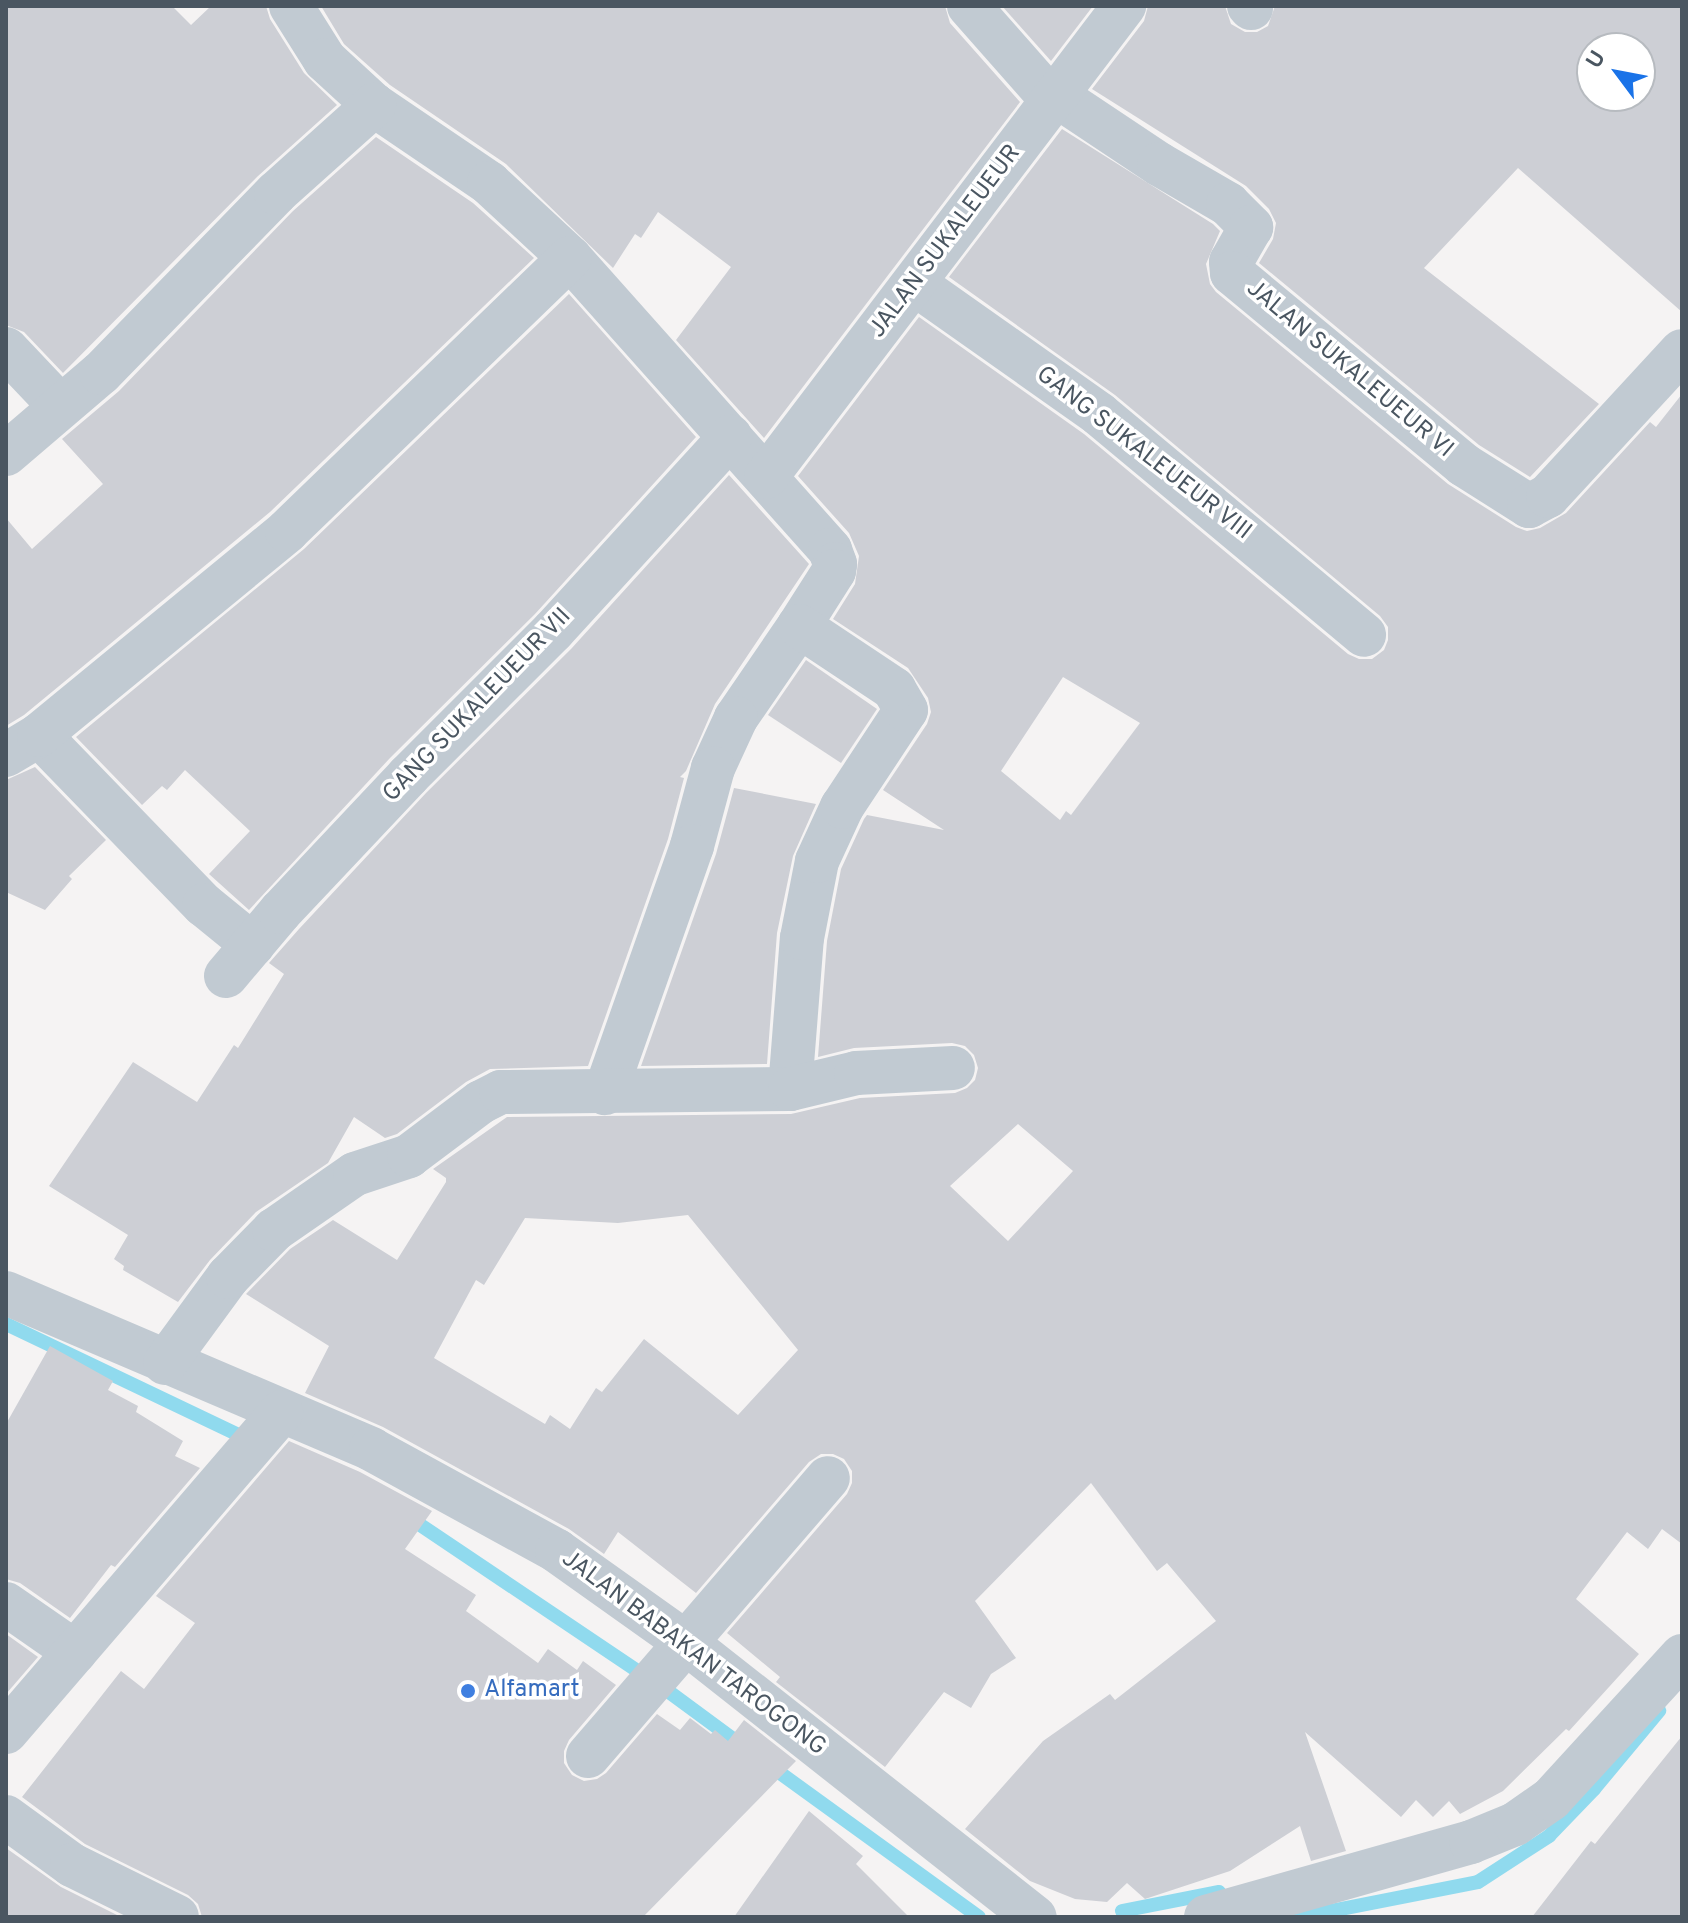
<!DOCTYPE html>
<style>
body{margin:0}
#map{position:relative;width:1688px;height:1923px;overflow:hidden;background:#f5f3f3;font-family:Overpass,sans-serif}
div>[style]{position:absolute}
.stream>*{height:14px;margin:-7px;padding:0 7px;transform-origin:7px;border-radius:7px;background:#90daee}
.building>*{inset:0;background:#cdcfd5}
.street>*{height:44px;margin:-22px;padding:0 22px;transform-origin:22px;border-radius:22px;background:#c1cad2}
.dots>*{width:22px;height:22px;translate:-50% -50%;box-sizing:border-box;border:4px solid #fff;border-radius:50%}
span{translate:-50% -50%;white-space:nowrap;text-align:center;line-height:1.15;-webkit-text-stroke:7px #fff;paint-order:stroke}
.street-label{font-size:24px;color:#4a5661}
.shop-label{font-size:24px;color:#366cbe}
.left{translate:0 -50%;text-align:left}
.frame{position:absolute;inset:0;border:8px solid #4a5661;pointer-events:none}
.north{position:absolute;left:1576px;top:32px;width:80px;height:80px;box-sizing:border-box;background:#fff;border:2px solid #b7bbc0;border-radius:50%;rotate:302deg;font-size:22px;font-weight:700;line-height:32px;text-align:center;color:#4a5661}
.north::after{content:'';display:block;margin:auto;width:28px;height:36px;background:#1a73e8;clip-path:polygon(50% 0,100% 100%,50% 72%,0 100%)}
</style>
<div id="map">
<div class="stream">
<div style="left:6px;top:1324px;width:263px;rotate:25.5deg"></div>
<div style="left:407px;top:1516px;width:276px;rotate:33.9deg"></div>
<div style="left:661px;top:1686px;width:104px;rotate:36.4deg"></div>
<div style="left:769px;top:1765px;width:259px;rotate:35.9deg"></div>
<div style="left:1122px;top:1911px;width:99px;rotate:-11.1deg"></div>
<div style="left:1300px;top:1917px;width:181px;rotate:-11.1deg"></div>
<div style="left:1478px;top:1882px;width:85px;rotate:-32.9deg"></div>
<div style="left:1549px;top:1836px;width:65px;rotate:-46.2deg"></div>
<div style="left:1594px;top:1789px;width:102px;rotate:-50.2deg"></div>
</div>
<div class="building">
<div style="clip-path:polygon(6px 6px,172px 6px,191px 25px,211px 6px,266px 6px,270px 19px,304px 73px,337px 105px,258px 176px,63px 373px,24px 332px,6px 325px)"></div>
<div style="clip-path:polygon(321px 6px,945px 6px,950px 23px,1020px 102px,764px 438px,676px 340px,731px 267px,658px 212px,641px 238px,635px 234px,613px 268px,506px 164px,390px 85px,344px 44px)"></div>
<div style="clip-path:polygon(1002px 6px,1093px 6px,1051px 61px)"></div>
<div style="clip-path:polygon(evenodd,1148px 6px,1225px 6px,1231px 24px,1245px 32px,1257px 32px,1268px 26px,1275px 6px,1682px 6px,1682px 312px,1518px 168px,1424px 268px,1599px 404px,1530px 477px,1479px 445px,1259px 263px,1273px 239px,1276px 223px,1269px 209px,1246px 186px,1092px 89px,1144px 21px,1148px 6px,1592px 48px,1640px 48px,1640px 96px,1592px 96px,1592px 48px)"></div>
<div style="clip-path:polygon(evenodd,1062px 129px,1213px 224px,1220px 231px,1206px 264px,1210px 284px,1216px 292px,1448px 484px,1516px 527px,1527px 531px,1540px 528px,1566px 513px,1650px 422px,1656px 427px,1682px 394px,1682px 1544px,1662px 1529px,1648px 1549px,1627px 1532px,1576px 1599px,1639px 1654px,1569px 1731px,1566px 1729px,1503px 1791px,1460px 1814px,1449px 1801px,1433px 1817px,1416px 1800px,1401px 1817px,1305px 1732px,1346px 1851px,1311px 1861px,1300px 1826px,1230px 1871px,1145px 1899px,1127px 1883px,1107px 1902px,1075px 1899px,1030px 1881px,965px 1829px,1043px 1741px,1110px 1694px,1115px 1700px,1216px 1621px,1167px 1563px,1157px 1571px,1091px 1483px,975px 1601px,1016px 1658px,991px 1674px,971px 1708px,944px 1692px,885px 1767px,776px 1682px,780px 1677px,727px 1633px,847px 1494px,852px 1483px,852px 1471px,844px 1459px,833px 1454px,821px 1454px,809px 1462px,696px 1593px,618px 1532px,604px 1554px,569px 1529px,383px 1427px,305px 1393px,329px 1346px,246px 1294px,290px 1249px,333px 1220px,397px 1260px,446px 1182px,446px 1178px,433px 1169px,507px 1117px,791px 1114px,860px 1098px,955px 1093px,967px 1088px,975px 1080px,978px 1068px,974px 1055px,965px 1046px,952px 1043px,854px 1048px,818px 1057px,827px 941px,841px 869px,864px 819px,867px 815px,944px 830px,883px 790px,927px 724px,931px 712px,928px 698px,908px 668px,833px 619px,855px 584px,859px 556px,849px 533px,798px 476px,919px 317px,1084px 434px,1348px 654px,1359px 659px,1372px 659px,1384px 650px,1388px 640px,1388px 627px,1380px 616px,1115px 395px,949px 277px,1062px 129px,1063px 677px,1140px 723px,1071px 815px,1066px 811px,1060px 820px,1001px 771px,1063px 677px,1062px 129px,1018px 1124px,1073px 1171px,1008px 1241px,950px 1186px,1018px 1124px,1062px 129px,688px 1215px,798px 1350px,738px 1415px,644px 1339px,602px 1392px,596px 1388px,570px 1429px,550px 1415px,545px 1424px,434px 1358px,476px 1280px,484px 1285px,525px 1218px,618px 1223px,688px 1215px)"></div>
<div style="clip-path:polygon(376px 137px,473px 203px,534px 258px,270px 512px,24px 715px,6px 726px,6px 518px,32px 549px,103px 484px,62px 439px,119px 391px,293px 211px)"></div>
<div style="clip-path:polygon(569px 294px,696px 437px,535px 614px,390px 758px,249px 910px,209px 874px,250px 831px,185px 770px,167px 790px,162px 786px,142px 805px,76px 737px,304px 549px)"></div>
<div style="clip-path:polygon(729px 475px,809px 564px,715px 704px,686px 771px,680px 777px,684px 778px,668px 839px,588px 1066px,490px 1069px,466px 1082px,397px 1134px,385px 1138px,354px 1117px,328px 1163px,256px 1212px,210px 1260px,178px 1302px,123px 1270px,124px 1266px,114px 1259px,128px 1235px,49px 1186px,133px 1062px,197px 1102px,234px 1045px,238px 1048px,284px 974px,269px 963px,299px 929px,426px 793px,571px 649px)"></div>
<div style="clip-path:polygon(806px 660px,877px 709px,841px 763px,768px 715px)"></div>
<div style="clip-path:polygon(35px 767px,106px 840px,69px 876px,72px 879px,45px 910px,6px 892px,6px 780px)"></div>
<div style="clip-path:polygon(734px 788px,816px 804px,793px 856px,777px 933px,767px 1064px,641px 1066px,716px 854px)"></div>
<div style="clip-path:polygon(50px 1346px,113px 1381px,108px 1390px,138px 1406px,136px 1412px,183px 1441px,175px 1456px,200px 1468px,115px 1567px,111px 1565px,70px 1618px,20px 1583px,6px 1579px,6px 1424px)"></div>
<div style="clip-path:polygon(289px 1441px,360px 1472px,432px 1511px,405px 1549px,476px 1595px,466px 1611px,538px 1663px,548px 1649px,577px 1670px,583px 1661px,616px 1685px,569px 1740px,564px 1751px,564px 1763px,572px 1775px,584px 1781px,597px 1779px,606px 1773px,657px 1714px,680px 1730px,690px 1718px,711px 1734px,715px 1730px,728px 1741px,744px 1720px,796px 1761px,643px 1917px,202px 1917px,198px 1904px,188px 1895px,85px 1844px,22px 1797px,121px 1671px,144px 1689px,195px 1623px,156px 1596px)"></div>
<div style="clip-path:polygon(6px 1634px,38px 1657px,6px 1694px)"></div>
<div style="clip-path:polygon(1682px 1736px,1682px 1917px,1532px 1917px,1591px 1841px,1595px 1844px)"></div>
<div style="clip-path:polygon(809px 1811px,863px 1856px,856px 1864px,909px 1917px,734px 1917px)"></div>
<div style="clip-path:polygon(6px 1848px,61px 1887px,121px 1917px,6px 1917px)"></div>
</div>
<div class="street">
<div style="left:291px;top:6px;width:64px;rotate:57.8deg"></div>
<div style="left:325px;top:60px;width:67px;rotate:42.6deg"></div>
<div style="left:374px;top:105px;width:139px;rotate:34.1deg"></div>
<div style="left:489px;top:183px;width:110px;rotate:42.8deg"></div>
<div style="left:570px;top:258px;width:391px;rotate:48.3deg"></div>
<div style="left:830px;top:550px;width:15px;rotate:70deg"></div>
<div style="left:835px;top:564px;width:7px;rotate:98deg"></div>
<div style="left:834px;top:571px;width:65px;rotate:122.5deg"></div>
<div style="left:799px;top:626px;width:112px;rotate:124.4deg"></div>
<div style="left:736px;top:718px;width:55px;rotate:114.7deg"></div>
<div style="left:713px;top:768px;width:81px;rotate:105.1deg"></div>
<div style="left:692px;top:846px;width:262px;rotate:109.4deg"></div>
<div style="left:969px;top:6px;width:125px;rotate:48.6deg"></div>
<div style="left:1249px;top:6px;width:3px;rotate:45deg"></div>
<div style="left:1057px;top:96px;width:123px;rotate:33.7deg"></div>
<div style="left:1159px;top:164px;width:80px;rotate:30.1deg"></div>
<div style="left:1228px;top:204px;width:33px;rotate:45deg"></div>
<div style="left:1251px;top:227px;width:40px;rotate:119.7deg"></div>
<div style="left:1231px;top:262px;width:11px;rotate:85deg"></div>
<div style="left:1232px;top:273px;width:301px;rotate:39.6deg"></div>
<div style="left:1464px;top:465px;width:77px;rotate:32.2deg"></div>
<div style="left:1529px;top:506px;width:21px;rotate:-28deg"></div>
<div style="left:1548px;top:496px;width:197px;rotate:-47.3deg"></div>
<div style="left:915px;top:284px;width:225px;rotate:35.2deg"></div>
<div style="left:1099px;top:414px;width:345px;rotate:39.8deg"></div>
<div style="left:6px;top:349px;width:79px;rotate:46.5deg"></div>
<div style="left:6px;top:454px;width:125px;rotate:-40.5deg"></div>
<div style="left:101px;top:373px;width:251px;rotate:-45.8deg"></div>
<div style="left:276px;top:193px;width:132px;rotate:-41.9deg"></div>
<div style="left:766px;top:477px;width:592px;rotate:-52.76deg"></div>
<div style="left:39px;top:735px;width:237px;rotate:45.9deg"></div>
<div style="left:204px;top:905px;width:63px;rotate:39.2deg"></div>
<div style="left:6px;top:755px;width:39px;rotate:-31deg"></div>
<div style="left:39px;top:735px;width:321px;rotate:-39.4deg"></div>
<div style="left:287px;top:531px;width:393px;rotate:-44deg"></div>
<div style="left:226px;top:976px;width:84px;rotate:-49.8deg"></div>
<div style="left:280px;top:912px;width:187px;rotate:-46.7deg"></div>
<div style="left:408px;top:776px;width:205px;rotate:-45deg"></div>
<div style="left:553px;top:631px;width:263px;rotate:-47.6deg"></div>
<div style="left:790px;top:1089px;width:151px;rotate:-85.5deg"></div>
<div style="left:802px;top:938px;width:78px;rotate:-79deg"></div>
<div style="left:817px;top:861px;width:60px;rotate:-65.2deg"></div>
<div style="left:842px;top:807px;width:116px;rotate:-56.6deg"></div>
<div style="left:906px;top:710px;width:24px;rotate:-120deg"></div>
<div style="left:894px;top:689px;width:114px;rotate:-146.4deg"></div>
<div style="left:6px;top:1293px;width:397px;rotate:23.1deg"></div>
<div style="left:371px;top:1449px;width:212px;rotate:28.7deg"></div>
<div style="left:557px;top:1551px;width:157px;rotate:35.4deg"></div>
<div style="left:685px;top:1642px;width:445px;rotate:38.2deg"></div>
<div style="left:165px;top:1363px;width:107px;rotate:-53.8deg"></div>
<div style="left:228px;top:1277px;width:66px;rotate:-45.6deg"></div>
<div style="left:274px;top:1230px;width:98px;rotate:-34.7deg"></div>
<div style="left:355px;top:1174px;width:57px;rotate:-18.4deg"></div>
<div style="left:409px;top:1156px;width:90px;rotate:-36.9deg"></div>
<div style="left:481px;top:1102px;width:22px;rotate:-27deg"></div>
<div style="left:501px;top:1092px;width:289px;rotate:-0.6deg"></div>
<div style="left:790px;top:1089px;width:68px;rotate:-13.6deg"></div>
<div style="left:856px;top:1073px;width:97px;rotate:-3deg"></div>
<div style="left:6px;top:1604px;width:84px;rotate:34.8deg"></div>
<div style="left:6px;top:1732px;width:422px;rotate:-49.3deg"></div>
<div style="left:588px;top:1756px;width:367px;rotate:-49.2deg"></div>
<div style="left:6px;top:1817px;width:82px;rotate:36deg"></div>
<div style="left:72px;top:1865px;width:117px;rotate:26.3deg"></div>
<div style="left:1206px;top:1917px;width:275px;rotate:-15.8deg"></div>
<div style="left:1471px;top:1842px;width:48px;rotate:-22.2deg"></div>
<div style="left:1515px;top:1824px;width:44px;rotate:-34.8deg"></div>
<div style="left:1551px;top:1799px;width:194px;rotate:-47.5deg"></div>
</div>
<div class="dots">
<div style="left:468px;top:1691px;background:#3f7fe0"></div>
</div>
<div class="street-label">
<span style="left:946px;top:242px;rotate:-53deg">JALAN SUKALEUEUR</span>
<span style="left:1349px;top:370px;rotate:40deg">JALAN SUKALEUEUR VI</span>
<span style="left:1143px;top:454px;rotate:38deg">GANG SUKALEUEUR VIII</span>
<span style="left:478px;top:706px;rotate:-46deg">GANG SUKALEUEUR VII</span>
<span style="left:693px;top:1654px;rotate:37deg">JALAN BABAKAN TAROGONG</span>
</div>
<div class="shop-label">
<span class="left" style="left:484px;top:1691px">Alfamart</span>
</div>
<div class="frame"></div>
<div class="north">U</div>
</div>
